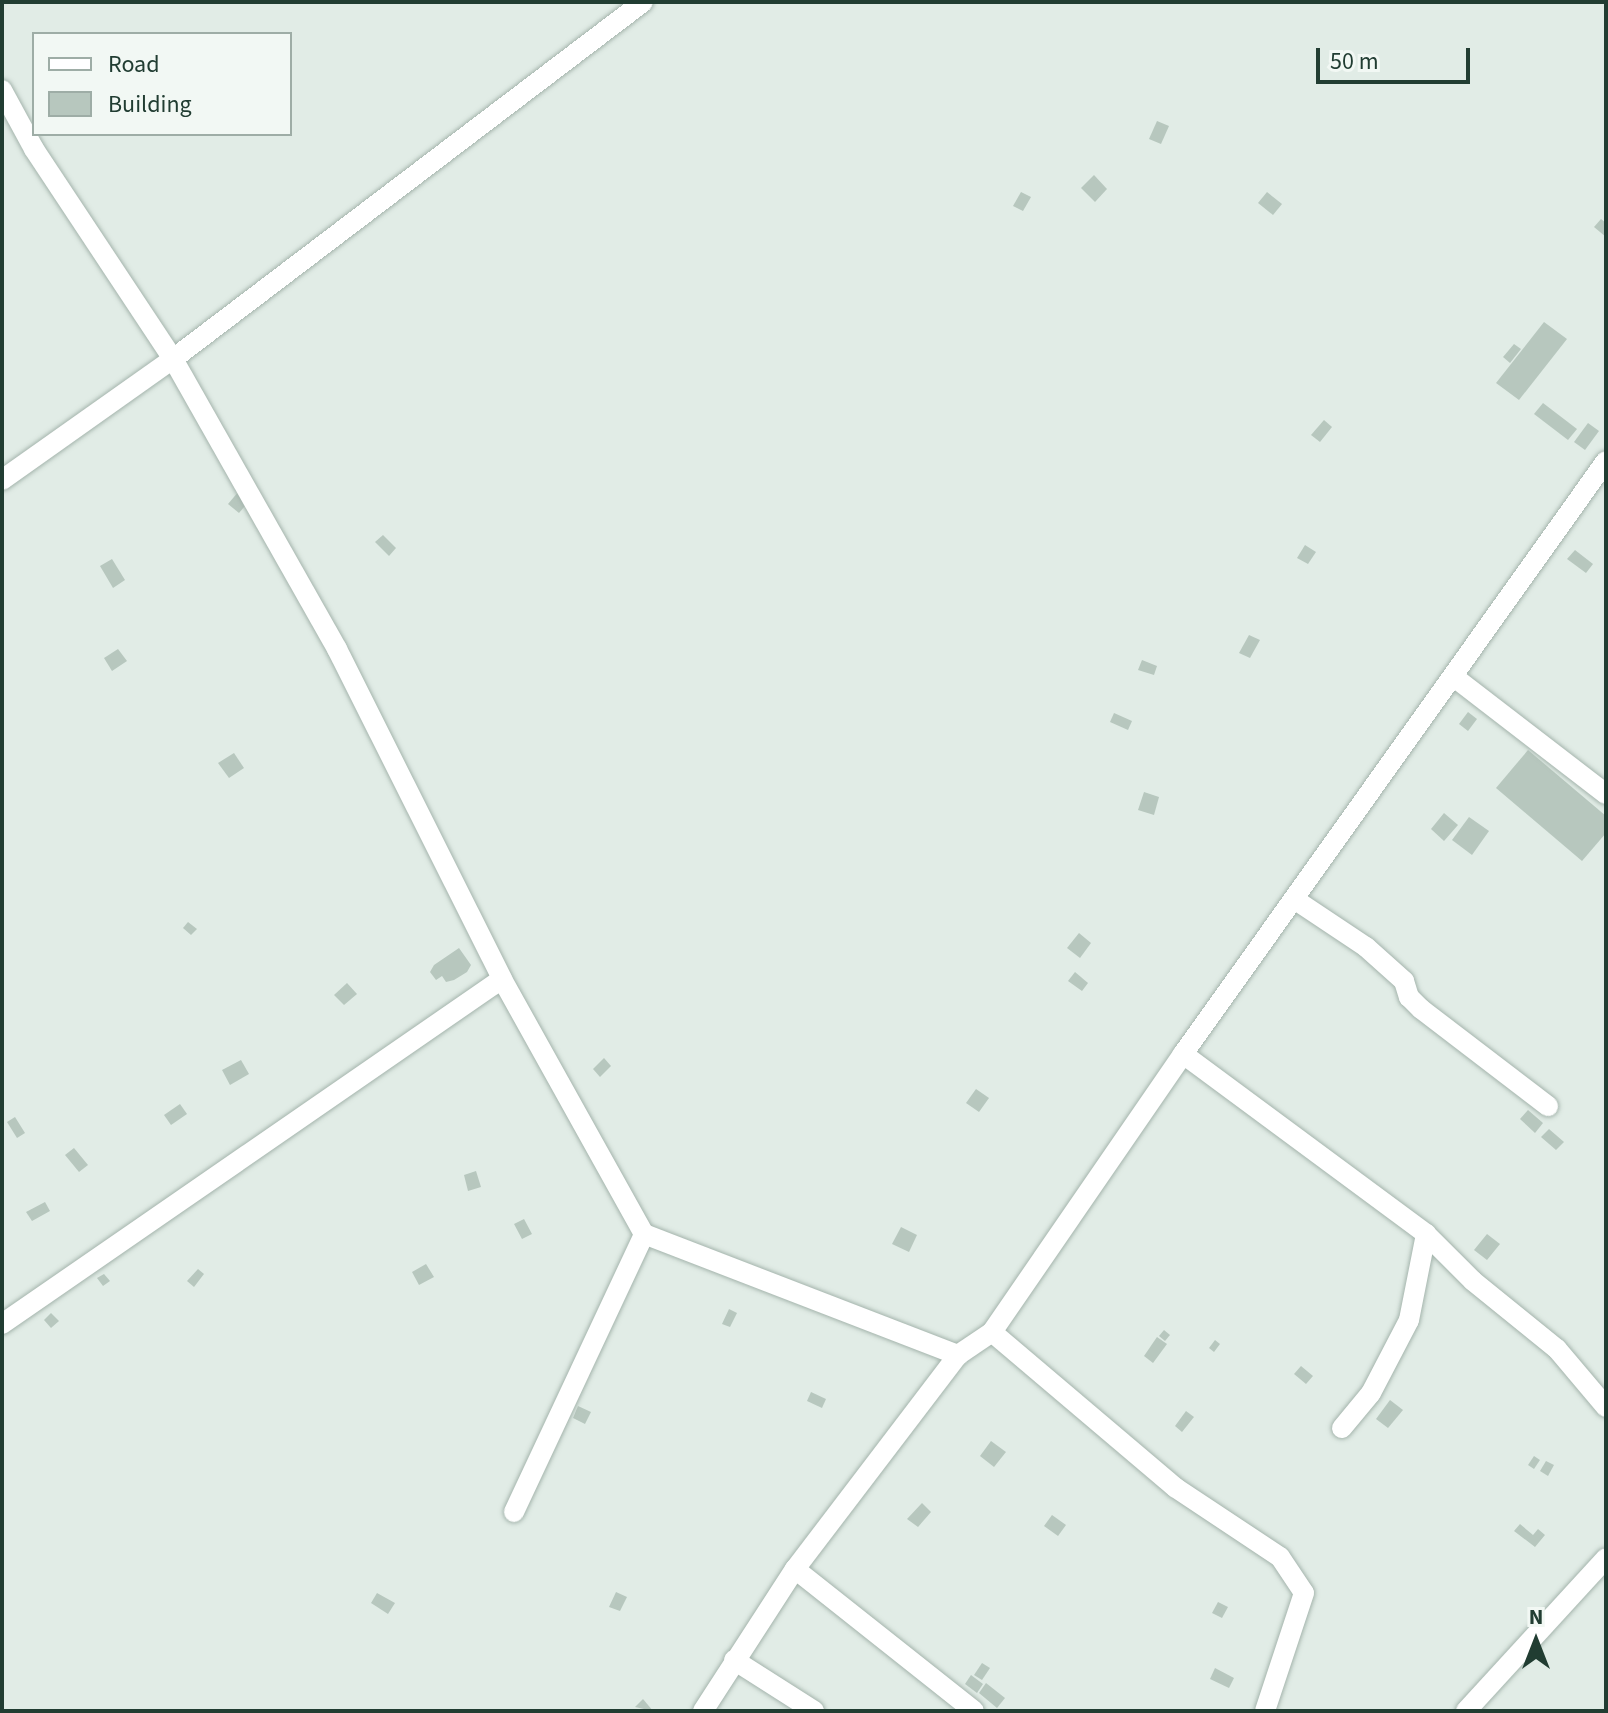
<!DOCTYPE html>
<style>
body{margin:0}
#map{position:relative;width:1608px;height:1713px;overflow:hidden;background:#e1ece6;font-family:"Source Sans 3",sans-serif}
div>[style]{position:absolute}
.building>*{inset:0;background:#b7c7be}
.roads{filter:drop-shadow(0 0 2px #a4b4ac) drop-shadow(0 0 2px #a4b4ac)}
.minor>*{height:20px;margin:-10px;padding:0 10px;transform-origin:10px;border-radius:10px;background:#fff}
span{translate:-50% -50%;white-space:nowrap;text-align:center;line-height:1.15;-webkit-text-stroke:8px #f2f8f4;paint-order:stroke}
.frame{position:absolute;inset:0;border:4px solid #213d32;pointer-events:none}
.legend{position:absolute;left:32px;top:32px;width:260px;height:104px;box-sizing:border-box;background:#f2f8f4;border:2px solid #9eada6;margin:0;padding:10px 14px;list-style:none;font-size:24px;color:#213d32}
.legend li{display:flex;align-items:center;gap:16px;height:40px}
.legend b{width:40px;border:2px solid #9eada6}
.north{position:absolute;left:1496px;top:1601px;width:80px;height:80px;-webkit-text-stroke:6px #f2f8f4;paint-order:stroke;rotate:0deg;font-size:22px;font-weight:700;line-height:32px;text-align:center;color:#213d32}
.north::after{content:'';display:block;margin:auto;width:28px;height:36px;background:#213d32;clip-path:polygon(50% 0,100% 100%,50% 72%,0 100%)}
.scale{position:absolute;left:1316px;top:48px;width:154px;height:36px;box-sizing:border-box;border:4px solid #213d32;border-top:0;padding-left:10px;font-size:24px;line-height:28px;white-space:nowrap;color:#213d32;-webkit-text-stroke:6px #f2f8f4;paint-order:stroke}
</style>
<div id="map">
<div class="building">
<div style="clip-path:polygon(1157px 121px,1169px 126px,1161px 144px,1149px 139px)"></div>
<div style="clip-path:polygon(1094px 175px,1107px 189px,1095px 202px,1081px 188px)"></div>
<div style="clip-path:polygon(1021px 192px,1031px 197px,1023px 211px,1013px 206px)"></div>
<div style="clip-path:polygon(1267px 192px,1282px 204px,1273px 215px,1258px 203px)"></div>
<div style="clip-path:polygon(1601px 219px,1606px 223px,1606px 237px,1594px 227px)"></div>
<div style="clip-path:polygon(1544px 322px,1567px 339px,1519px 400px,1496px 383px)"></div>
<div style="clip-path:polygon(1514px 344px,1521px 349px,1510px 363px,1503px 357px)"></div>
<div style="clip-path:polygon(1543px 403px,1577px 429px,1568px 440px,1534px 414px)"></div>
<div style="clip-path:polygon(1324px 420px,1332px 427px,1320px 442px,1311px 435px)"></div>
<div style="clip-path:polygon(1588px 423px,1599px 431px,1585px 450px,1574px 442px)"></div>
<div style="clip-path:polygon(239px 491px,250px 500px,239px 513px,228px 504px)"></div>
<div style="clip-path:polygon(383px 535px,396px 548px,389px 556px,375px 542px)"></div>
<div style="clip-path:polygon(1305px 545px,1316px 552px,1308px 564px,1297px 558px)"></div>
<div style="clip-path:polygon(1575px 550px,1593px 564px,1586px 573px,1567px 559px)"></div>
<div style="clip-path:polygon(112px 559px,125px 580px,113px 588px,100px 566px)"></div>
<div style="clip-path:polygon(1249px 635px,1260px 640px,1250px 658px,1239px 653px)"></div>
<div style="clip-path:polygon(118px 649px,127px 661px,112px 671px,104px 658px)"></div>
<div style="clip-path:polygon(1142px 660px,1157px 666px,1154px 675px,1138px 670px)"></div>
<div style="clip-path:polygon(1468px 712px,1477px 719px,1468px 731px,1459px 724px)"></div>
<div style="clip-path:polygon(1114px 713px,1132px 721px,1128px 730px,1110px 722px)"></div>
<div style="clip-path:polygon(1528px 750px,1606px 816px,1606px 833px,1582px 861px,1496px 788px)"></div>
<div style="clip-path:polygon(234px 753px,244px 768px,229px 778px,218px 763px)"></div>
<div style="clip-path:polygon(1144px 792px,1159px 797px,1154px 815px,1138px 810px)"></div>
<div style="clip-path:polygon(1444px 813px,1458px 825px,1444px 841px,1431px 829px)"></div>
<div style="clip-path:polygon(1469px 817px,1489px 831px,1472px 855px,1452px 840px)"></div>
<div style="clip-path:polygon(188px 922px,197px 929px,191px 935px,183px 928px)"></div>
<div style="clip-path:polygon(1079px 933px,1091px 943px,1080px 958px,1067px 948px)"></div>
<div style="clip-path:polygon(459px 948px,471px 965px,467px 972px,454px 980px,446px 982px,442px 976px,436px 980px,430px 972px,434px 965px)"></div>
<div style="clip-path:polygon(1075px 972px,1088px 983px,1082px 991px,1068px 981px)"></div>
<div style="clip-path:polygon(347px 983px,357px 994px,344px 1005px,334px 995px)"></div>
<div style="clip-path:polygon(604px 1058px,611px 1066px,600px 1077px,593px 1069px)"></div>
<div style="clip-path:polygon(241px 1060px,249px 1074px,230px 1085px,222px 1070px)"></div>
<div style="clip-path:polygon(976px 1089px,989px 1098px,979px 1112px,966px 1103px)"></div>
<div style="clip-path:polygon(180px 1104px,187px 1114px,171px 1125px,164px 1115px)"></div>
<div style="clip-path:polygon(1528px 1110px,1543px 1123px,1535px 1133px,1520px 1119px)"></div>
<div style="clip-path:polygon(15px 1117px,25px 1133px,17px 1138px,7px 1122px)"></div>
<div style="clip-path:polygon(1549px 1129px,1564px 1142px,1556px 1150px,1541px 1137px)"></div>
<div style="clip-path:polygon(74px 1148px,88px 1165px,79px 1172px,65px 1155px)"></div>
<div style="clip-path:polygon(476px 1171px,481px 1187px,468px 1191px,464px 1175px)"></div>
<div style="clip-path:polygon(45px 1202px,50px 1211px,32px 1221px,26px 1212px)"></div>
<div style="clip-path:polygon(524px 1219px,532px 1234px,522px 1239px,514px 1224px)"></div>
<div style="clip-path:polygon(901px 1227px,917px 1235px,909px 1252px,892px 1244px)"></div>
<div style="clip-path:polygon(1487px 1234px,1500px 1244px,1487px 1260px,1474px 1250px)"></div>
<div style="clip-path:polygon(426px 1264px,434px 1277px,419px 1285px,412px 1272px)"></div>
<div style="clip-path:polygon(198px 1269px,204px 1274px,194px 1287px,187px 1281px)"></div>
<div style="clip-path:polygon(104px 1274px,110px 1281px,103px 1286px,97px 1278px)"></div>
<div style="clip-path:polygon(729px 1309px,737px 1313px,730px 1327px,722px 1324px)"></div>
<div style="clip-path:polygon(51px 1313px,59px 1321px,51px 1328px,44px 1320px)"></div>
<div style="clip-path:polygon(1164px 1330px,1170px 1335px,1165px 1341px,1159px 1336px)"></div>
<div style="clip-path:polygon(1157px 1337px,1167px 1344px,1153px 1363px,1144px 1356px)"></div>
<div style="clip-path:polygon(1215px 1340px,1220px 1344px,1214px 1352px,1209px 1348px)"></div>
<div style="clip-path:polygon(1301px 1366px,1313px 1376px,1306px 1384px,1294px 1374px)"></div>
<div style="clip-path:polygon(811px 1392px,826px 1399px,822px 1408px,807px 1401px)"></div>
<div style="clip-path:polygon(1390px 1400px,1403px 1410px,1388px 1428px,1376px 1419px)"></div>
<div style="clip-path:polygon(578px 1406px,591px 1412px,585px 1424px,573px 1418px)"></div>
<div style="clip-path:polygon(1186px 1411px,1194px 1417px,1182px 1432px,1175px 1426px)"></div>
<div style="clip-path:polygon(991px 1441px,1006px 1452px,994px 1467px,980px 1456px)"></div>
<div style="clip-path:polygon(1534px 1456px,1540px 1460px,1534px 1469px,1528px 1465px)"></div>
<div style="clip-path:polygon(1546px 1461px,1554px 1465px,1548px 1476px,1540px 1471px)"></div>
<div style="clip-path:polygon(922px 1503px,931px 1512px,918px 1527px,907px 1519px)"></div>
<div style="clip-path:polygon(1052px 1515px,1066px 1525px,1058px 1536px,1044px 1526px)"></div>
<div style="clip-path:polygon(1520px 1524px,1533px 1535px,1538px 1529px,1545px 1535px,1535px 1547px,1514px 1531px)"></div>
<div style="clip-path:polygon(616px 1592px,627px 1597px,620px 1611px,609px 1607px)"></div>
<div style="clip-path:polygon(377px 1593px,395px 1603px,388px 1614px,371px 1603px)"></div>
<div style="clip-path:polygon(1218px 1602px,1228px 1607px,1222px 1618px,1212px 1613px)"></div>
<div style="clip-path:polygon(982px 1663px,990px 1668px,982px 1680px,974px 1675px)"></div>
<div style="clip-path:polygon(1215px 1668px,1234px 1678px,1229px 1688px,1210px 1679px)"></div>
<div style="clip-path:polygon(971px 1675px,983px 1684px,977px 1693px,965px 1684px)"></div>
<div style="clip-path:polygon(986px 1683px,1005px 1698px,997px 1708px,979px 1693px)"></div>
<div style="clip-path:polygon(643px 1699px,653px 1711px,635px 1707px)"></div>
</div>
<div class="roads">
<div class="minor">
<div style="left:2px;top:90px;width:67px;rotate:61.5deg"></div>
<div style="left:34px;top:149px;width:252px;rotate:56.5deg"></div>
<div style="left:173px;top:359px;width:333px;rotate:60.5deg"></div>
<div style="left:337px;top:649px;width:369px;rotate:63.4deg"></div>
<div style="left:502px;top:979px;width:292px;rotate:60.9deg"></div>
<div style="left:644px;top:1234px;width:337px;rotate:21.1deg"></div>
<div style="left:2px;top:480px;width:209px;rotate:-35.3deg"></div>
<div style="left:173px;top:359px;width:590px;rotate:-37.22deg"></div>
<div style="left:1454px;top:677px;width:192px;rotate:37.6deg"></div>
<div style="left:1294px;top:899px;width:87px;rotate:33.7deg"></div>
<div style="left:1366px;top:947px;width:51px;rotate:41.8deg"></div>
<div style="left:1404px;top:981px;width:17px;rotate:73deg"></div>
<div style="left:1409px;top:997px;width:17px;rotate:45deg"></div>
<div style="left:1421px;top:1009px;width:160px;rotate:37.4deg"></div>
<div style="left:1183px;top:1054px;width:302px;rotate:36.5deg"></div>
<div style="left:1426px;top:1234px;width:66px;rotate:45deg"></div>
<div style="left:1473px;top:1281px;width:108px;rotate:39deg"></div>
<div style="left:1557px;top:1349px;width:76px;rotate:49.8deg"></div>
<div style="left:2px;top:1324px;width:607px;rotate:-34.61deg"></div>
<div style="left:992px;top:1332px;width:241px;rotate:40.3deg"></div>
<div style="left:1176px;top:1488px;width:125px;rotate:33.6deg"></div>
<div style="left:1280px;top:1557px;width:43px;rotate:56.3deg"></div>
<div style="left:1304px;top:1593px;width:124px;rotate:108.3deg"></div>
<div style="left:1342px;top:1428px;width:45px;rotate:-50.4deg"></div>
<div style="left:1371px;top:1393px;width:82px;rotate:-62.5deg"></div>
<div style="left:1409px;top:1320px;width:88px;rotate:-78.8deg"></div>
<div style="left:514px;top:1512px;width:307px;rotate:-64.9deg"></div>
<div style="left:795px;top:1569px;width:228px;rotate:38.4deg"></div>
<div style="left:734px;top:1660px;width:95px;rotate:32.5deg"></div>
<div style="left:703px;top:1711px;width:169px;rotate:-57.1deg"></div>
<div style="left:795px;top:1569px;width:269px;rotate:-52.7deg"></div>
<div style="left:958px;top:1355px;width:41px;rotate:-34.1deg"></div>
<div style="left:992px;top:1332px;width:337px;rotate:-55.5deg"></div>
<div style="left:1183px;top:1054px;width:728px;rotate:-54.5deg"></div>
<div style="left:1466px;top:1711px;width:207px;rotate:-47.5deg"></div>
</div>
</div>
<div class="frame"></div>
<ul class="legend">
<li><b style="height:10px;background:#fff"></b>Road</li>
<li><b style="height:22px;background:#b7c7be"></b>Building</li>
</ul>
<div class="north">N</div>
<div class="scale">50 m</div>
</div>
